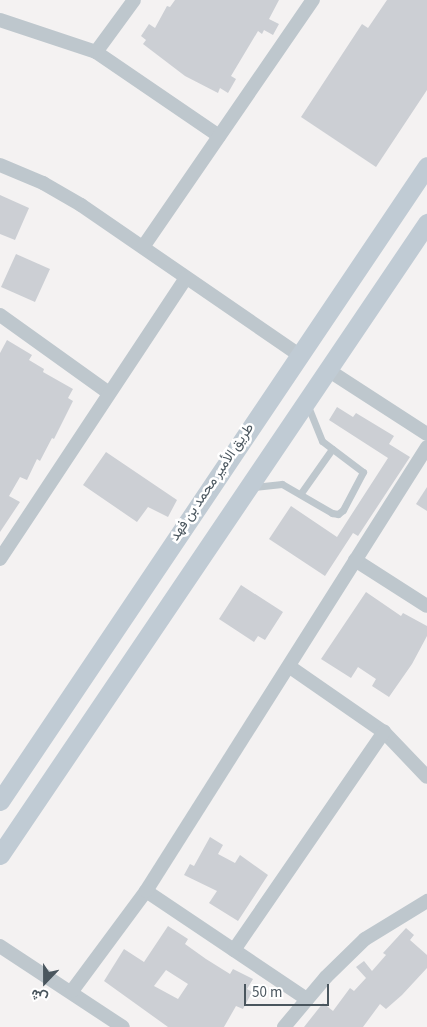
<!DOCTYPE html>
<meta charset="utf-8">
<style>
body{margin:0}
#map{position:relative;width:427px;height:1027px;overflow:hidden;background:#f4f2f2;font-family:"Source Sans 3",Vazirmatn,sans-serif}
div>[style]{position:absolute}
.building>*{inset:0;background:#cccfd4}
.lane>*{height:7px;margin:-3.5px;padding:0 3.5px;transform-origin:3.5px;border-radius:3.5px;background:#bec7cd}
.street>*{height:14px;margin:-7px;padding:0 7px;transform-origin:7px;border-radius:7px;background:#bec7cd}
.secondary>*{height:19px;margin:-9.5px;padding:0 9.5px;transform-origin:9.5px;border-radius:9.5px;background:#c0cbd4}
span{translate:-50% -50%;white-space:nowrap;text-align:center;line-height:1.15;-webkit-text-stroke:5px #fff;paint-order:stroke}
.street-label{font-size:14px;color:#4a565e}
.north{position:absolute;left:20px;top:957px;width:50px;height:50px;-webkit-text-stroke:4px #fff;paint-order:stroke;rotate:202deg;font-size:14px;font-weight:700;line-height:20px;text-align:center;color:#4a565e}
.north::after{content:'';display:block;margin:auto;width:18px;height:22px;background:#4a565e;clip-path:polygon(50% 0,100% 100%,50% 72%,0 100%)}
.scale{position:absolute;left:244px;top:984px;width:85px;height:22px;box-sizing:border-box;border:2px solid #4a565e;border-top:0;padding-left:6px;font-size:15px;line-height:18px;white-space:nowrap;color:#4a565e;-webkit-text-stroke:4px #fff;paint-order:stroke}
</style>
<div id="map">
<div class="building">
<div style="clip-path:polygon(175px 0,279px 0,269px 19px,279px 24px,273px 35px,264px 30px,262px 34px,258px 31px,231px 76px,236px 79px,228px 93px,220px 88px,218px 93px,185px 76px,143px 44px,146px 40px,141px 36px,149px 24px,155px 28px,167px 6px,170px 7px)"></div>
<div style="clip-path:polygon(387px 0,427px 0,427px 90px,376px 167px,301px 117px,362px 24px,368px 28px)"></div>
<div style="clip-path:polygon(0 195px,29px 208px,15px 240px,0 234px)"></div>
<div style="clip-path:polygon(16px 254px,50px 269px,35px 302px,1px 287px)"></div>
<div style="clip-path:polygon(7px 340px,32px 355px,29px 360px,44px 369px,43px 372px,73px 389px,68px 398px,73px 401px,54px 439px,52px 438px,40px 461px,37px 459px,27px 480px,20px 477px,9px 496px,20px 502px,0 532px,0 353px)"></div>
<div style="clip-path:polygon(337px 407px,353px 417px,356px 413px,394px 436px,389px 444px,410px 457px,358px 536px,353px 533px,325px 576px,269px 539px,291px 506px,337px 537px,388px 458px,329px 420px)"></div>
<div style="clip-path:polygon(106px 452px,177px 500px,168px 517px,148px 507px,137px 522px,83px 485px)"></div>
<div style="clip-path:polygon(427px 487px,427px 511px,416px 504px)"></div>
<div style="clip-path:polygon(241px 585px,283px 612px,265px 640px,258px 636px,254px 642px,219px 619px)"></div>
<div style="clip-path:polygon(366px 592px,401px 616px,403px 613px,427px 626px,427px 636px,412px 664px,389px 697px,372px 686px,376px 679px,358px 667px,351px 678px,321px 659px)"></div>
<div style="clip-path:polygon(210px 837px,223px 845px,218px 854px,235px 863px,240px 855px,268px 875px,238px 921px,209px 903px,217px 891px,184px 875px,190px 864px,194px 866px)"></div>
<div style="clip-path:polygon(evenodd,168px 926px,188px 939px,185px 944px,206px 959px,230px 974px,233px 969px,253px 979px,247px 989px,252px 992px,243px 1009px,236px 1006px,224px 1027px,168px 1027px,104px 981px,124px 949px,144px 962px,168px 926px,166px 970px,188px 984px,178px 999px,154px 986px,166px 970px)"></div>
<div style="clip-path:polygon(406px 928px,414px 935px,410px 940px,427px 955px,427px 968px,402px 995px,386px 1009px,380px 1004px,363px 1027px,304px 1027px,323px 1003px,333px 1011px,350px 988px,354px 991px,366px 978px,356px 967px,364px 961px,372px 971px,386px 955px,383px 953px)"></div>
</div>
<div class="lane">
<div style="left:254px;top:487px;width:28px;rotate:-6deg"></div>
<div style="left:282px;top:484px;width:58px;rotate:30.1deg"></div>
<div style="left:332px;top:513px;width:6px;rotate:9deg"></div>
<div style="left:338px;top:514px;width:6px;rotate:-39deg"></div>
<div style="left:343px;top:510px;width:43px;rotate:-62.2deg"></div>
<div style="left:363px;top:472px;width:51px;rotate:-142.9deg"></div>
<div style="left:322px;top:441px;width:40px;rotate:-112deg"></div>
<div style="left:301px;top:493px;width:54px;rotate:-54.8deg"></div>
</div>
<div class="street">
<div style="left:0;top:20px;width:101px;rotate:18.4deg"></div>
<div style="left:96px;top:52px;width:149px;rotate:34.3deg"></div>
<div style="left:96px;top:52px;width:64px;rotate:-53.8deg"></div>
<div style="left:0;top:165px;width:47px;rotate:22.7deg"></div>
<div style="left:43px;top:183px;width:44px;rotate:30.1deg"></div>
<div style="left:81px;top:205px;width:263px;rotate:34.5deg"></div>
<div style="left:143px;top:247px;width:300px;rotate:-55.5deg"></div>
<div style="left:0;top:315px;width:134px;rotate:35.6deg"></div>
<div style="left:328px;top:370px;width:118px;rotate:32.9deg"></div>
<div style="left:0;top:559px;width:337px;rotate:-56.5deg"></div>
<div style="left:355px;top:560px;width:85px;rotate:32.6deg"></div>
<div style="left:290px;top:667px;width:114px;rotate:34.7deg"></div>
<div style="left:384px;top:732px;width:62px;rotate:46.3deg"></div>
<div style="left:146px;top:891px;width:194px;rotate:33.9deg"></div>
<div style="left:0;top:946px;width:147px;rotate:33.4deg"></div>
<div style="left:234px;top:950px;width:265px;rotate:-55.5deg"></div>
<div style="left:72px;top:991px;width:124px;rotate:-53.5deg"></div>
<div style="left:146px;top:891px;width:525px;rotate:-57.67deg"></div>
<div style="left:284px;top:1027px;width:65px;rotate:-50deg"></div>
<div style="left:326px;top:977px;width:54px;rotate:-44.3deg"></div>
<div style="left:365px;top:939px;width:73px;rotate:-31.5deg"></div>
</div>
<div class="secondary">
<div style="left:0;top:801px;width:765px;rotate:-56.08deg"></div>
<div style="left:0;top:855px;width:763px;rotate:-55.96deg"></div>
</div>
<div class="street-label">
<span style="left:212px;top:482px;rotate:-56deg">طريق الأمير محمد بن فهد</span>
</div>
<div class="north">ش</div>
<div class="scale">50 m</div>
</div>
